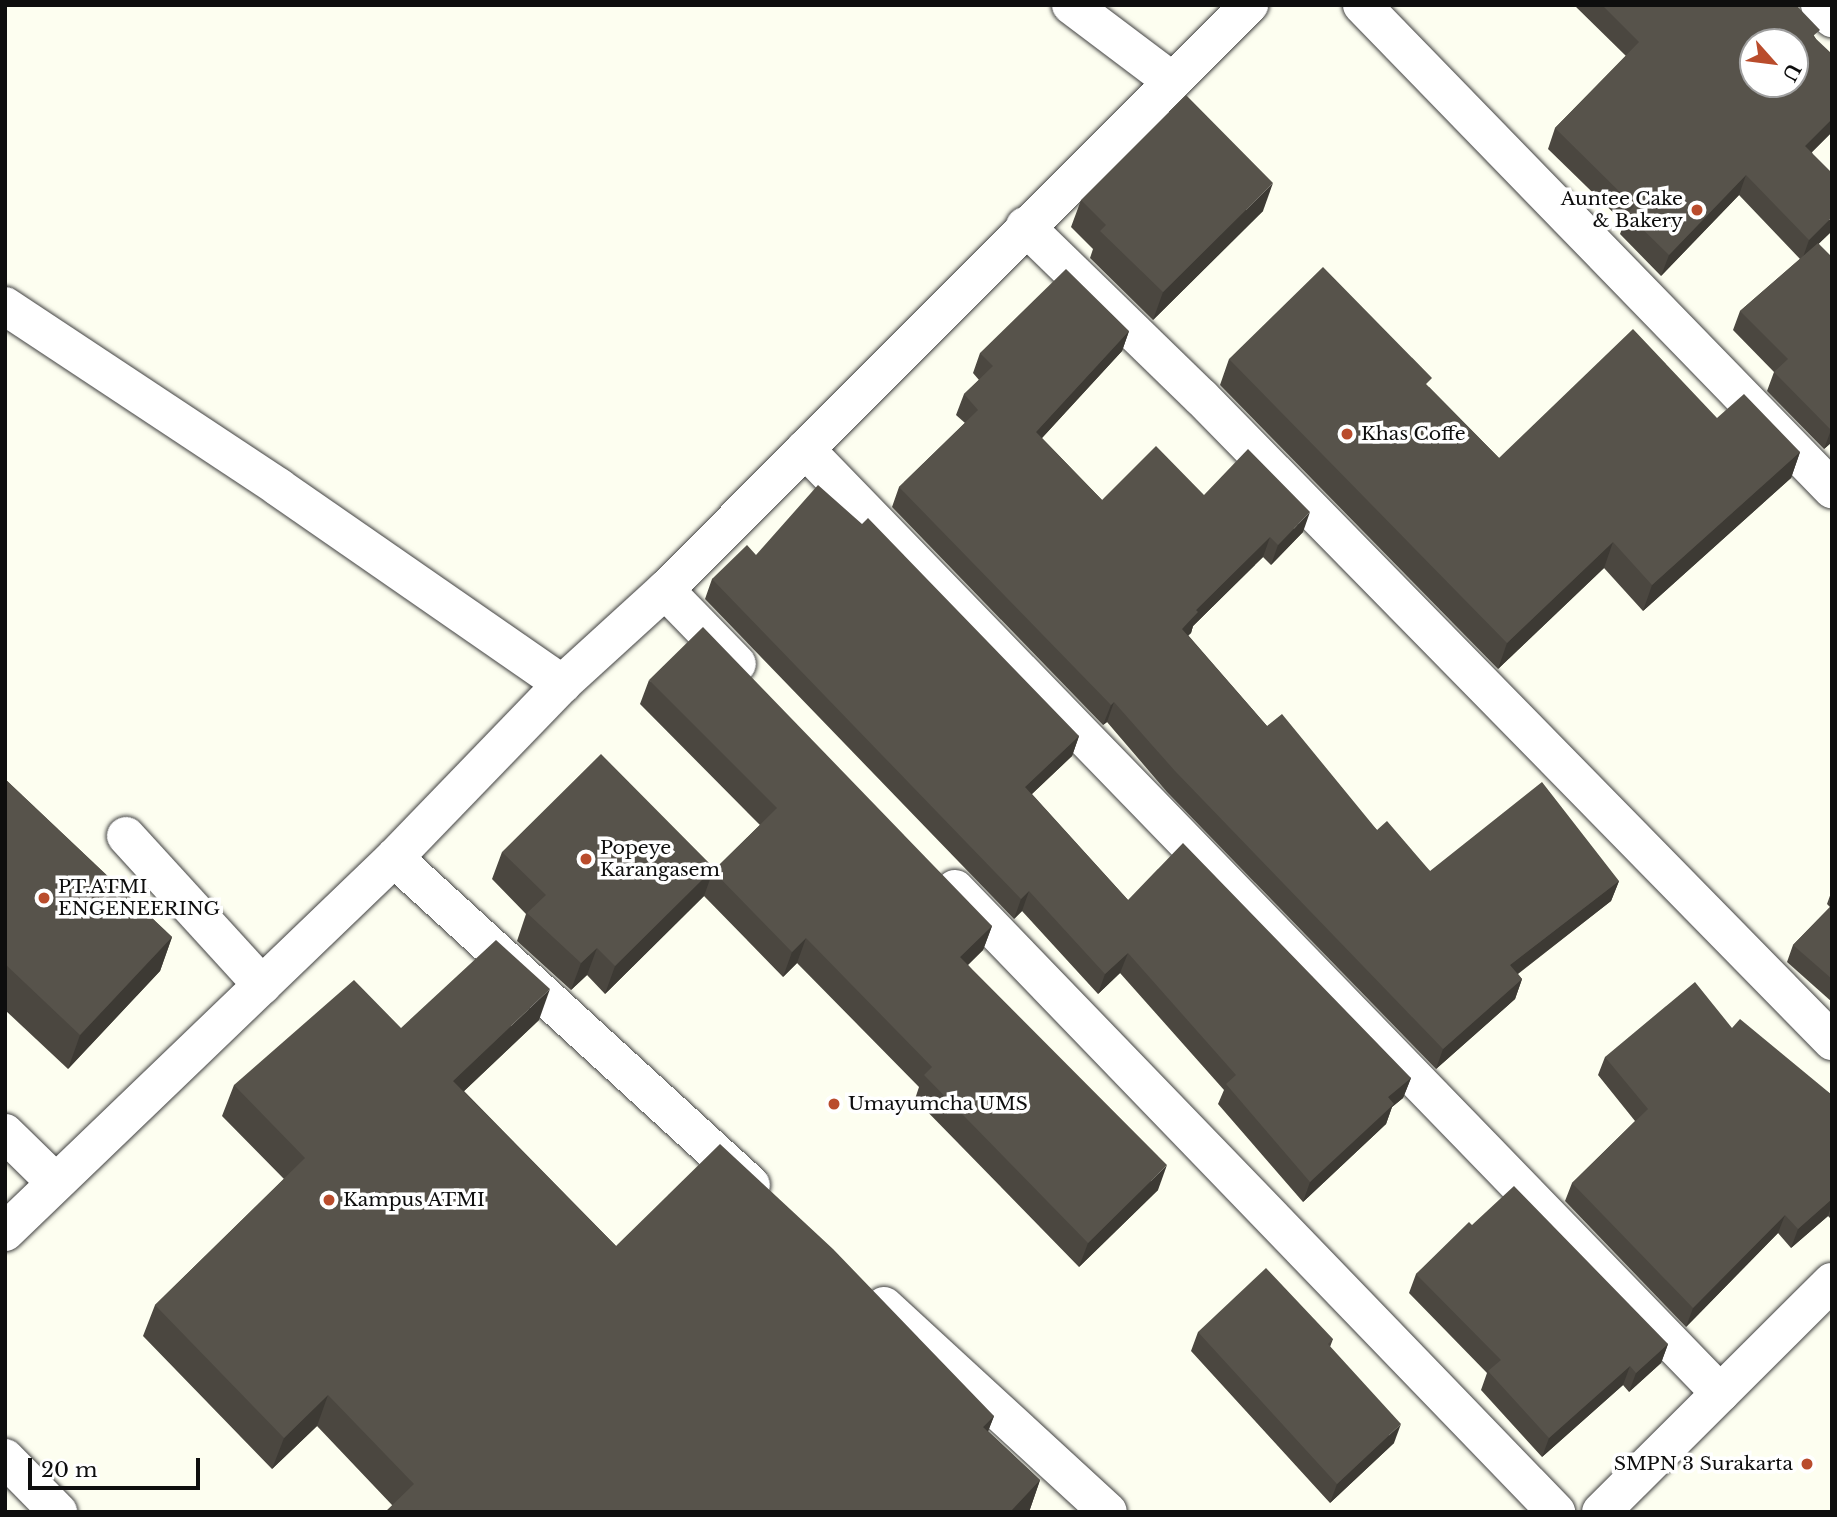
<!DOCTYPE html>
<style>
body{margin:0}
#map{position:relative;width:1837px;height:1517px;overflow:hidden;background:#fdfef0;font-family:"Libre Baskerville",serif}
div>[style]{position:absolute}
.roads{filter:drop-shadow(0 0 2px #414141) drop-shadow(0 0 2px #414141)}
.minor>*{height:38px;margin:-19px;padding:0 19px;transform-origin:19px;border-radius:19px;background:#fff}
.wall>*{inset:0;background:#4b4740}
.shaded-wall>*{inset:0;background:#3d3a34}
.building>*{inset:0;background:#57534b}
.dots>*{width:19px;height:19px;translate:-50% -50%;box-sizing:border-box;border:4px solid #fff;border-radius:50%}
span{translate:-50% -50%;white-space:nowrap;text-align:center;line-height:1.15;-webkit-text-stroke:7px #fff;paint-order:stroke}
.poi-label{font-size:19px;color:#0e0e0e}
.right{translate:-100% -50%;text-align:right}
.left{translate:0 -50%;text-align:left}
.frame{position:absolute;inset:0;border:7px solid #0e0e0e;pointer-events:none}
.north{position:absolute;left:1739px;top:28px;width:70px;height:70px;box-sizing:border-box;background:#fff;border:2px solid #9f9f9f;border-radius:50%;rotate:118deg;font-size:19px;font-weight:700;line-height:28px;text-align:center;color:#0e0e0e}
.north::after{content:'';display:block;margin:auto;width:24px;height:32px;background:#b94c2c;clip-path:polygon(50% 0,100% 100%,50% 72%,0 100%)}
.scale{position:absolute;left:28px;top:1458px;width:172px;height:32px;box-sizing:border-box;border:4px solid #0e0e0e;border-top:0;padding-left:9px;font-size:21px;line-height:24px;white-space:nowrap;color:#0e0e0e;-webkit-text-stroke:5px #fff;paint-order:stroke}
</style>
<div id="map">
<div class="roads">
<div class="minor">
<div style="left:1071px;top:5px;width:126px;rotate:37deg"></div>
<div style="left:1362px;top:5px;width:675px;rotate:45.84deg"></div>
<div style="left:1820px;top:5px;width:18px;rotate:47deg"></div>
<div style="left:1025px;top:226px;width:245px;rotate:44.2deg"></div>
<div style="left:1201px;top:397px;width:902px;rotate:45.58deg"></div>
<div style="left:5px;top:306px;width:328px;rotate:33.5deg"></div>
<div style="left:278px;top:487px;width:346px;rotate:34.7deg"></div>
<div style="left:805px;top:449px;width:1315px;rotate:45.89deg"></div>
<div style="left:665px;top:590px;width:103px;rotate:45.8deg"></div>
<div style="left:126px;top:836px;width:202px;rotate:47.6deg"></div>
<div style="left:394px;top:858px;width:484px;rotate:42.5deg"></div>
<div style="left:955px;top:889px;width:866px;rotate:46.03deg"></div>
<div style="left:5px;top:1133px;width:71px;rotate:44.4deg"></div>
<div style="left:5px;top:1232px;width:540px;rotate:-43.87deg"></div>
<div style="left:394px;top:858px;width:242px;rotate:-46deg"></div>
<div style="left:562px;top:684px;width:139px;rotate:-42.4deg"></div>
<div style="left:665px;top:590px;width:827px;rotate:-45.05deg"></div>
<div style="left:884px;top:1306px;width:304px;rotate:42.6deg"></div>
<div style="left:5px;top:1458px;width:76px;rotate:45.5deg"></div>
<div style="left:1601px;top:1512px;width:326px;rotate:-44.9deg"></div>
</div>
</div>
<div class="wall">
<div style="clip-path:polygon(1574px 5px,1796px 5px,1816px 39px,1832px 132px,1812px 152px,1832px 231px,1819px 243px,1832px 442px,1824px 449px,1767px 391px,1774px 372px,1733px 330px,1740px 311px,1800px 259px,1739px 195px,1661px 276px,1620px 234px,1624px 223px,1548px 149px,1555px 128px,1626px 56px)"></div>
<div style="clip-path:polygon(1081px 200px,1263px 211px,1153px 320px,1090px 258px,1093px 249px,1071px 227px)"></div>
<div style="clip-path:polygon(1129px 331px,1122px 351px,1042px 438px,1102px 500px,1204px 495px,1303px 532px,1271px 565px,1263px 557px,1193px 626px,1191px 633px,1188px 635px,1267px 726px,1377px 830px,1430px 871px,1619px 881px,1611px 901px,1518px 974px,1522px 979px,1515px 999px,1436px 1069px,1167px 792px,1107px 722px,1103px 725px,892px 507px,899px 487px,965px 423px,956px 415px,964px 394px,979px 380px,973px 373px,980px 353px)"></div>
<div style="clip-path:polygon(1229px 359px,1429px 387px,1499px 458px,1717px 418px,1800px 452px,1791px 478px,1643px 611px,1604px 568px,1498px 669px,1220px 385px)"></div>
<div style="clip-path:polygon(756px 555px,1079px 736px,1072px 756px,1032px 794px,1128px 900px,1411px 1078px,1403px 1098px,1392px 1107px,1386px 1124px,1303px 1202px,1218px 1104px,1224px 1090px,1120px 973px,1098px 994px,1022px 911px,1014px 919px,705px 599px,712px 579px)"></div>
<div style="clip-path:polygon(649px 680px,992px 926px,983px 950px,968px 965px,1158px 1190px,1079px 1267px,915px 1099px,919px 1087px,797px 963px,783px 977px,704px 896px,605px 994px,587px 975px,571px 990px,517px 941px,526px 914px,492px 879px,502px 852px,713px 871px,760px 825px,640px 704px)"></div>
<div style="clip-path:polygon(5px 779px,172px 937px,160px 971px,68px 1069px,5px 1010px)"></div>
<div style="clip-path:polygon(1832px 890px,1832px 1002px,1787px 962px,1793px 945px,1830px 907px,1827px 904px)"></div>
<div style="clip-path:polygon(539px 1020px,464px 1091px,616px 1246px,994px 1416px,988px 1431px,1040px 1480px,1029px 1512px,392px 1505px,317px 1426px,272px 1469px,143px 1336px,155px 1305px,284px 1179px,222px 1116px,234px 1085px)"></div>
<div style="clip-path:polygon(1732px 1028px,1832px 1095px,1832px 1220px,1828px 1216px,1791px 1248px,1778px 1233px,1686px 1327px,1565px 1201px,1572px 1183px,1635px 1121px,1598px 1075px,1605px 1057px)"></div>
<div style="clip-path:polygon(1472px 1225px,1668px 1344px,1661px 1363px,1629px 1392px,1623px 1385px,1542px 1457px,1481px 1390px,1487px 1373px,1409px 1293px,1416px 1274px)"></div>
<div style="clip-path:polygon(1198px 1332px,1333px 1339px,1330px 1347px,1394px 1443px,1330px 1503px,1191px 1351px)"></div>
</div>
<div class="shaded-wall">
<div style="clip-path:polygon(1832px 119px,1832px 132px,1798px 166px,1805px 146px)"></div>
<div style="clip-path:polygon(1746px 175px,1739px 195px,1661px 276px,1669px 255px)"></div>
<div style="clip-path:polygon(1273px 183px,1263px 211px,1153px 320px,1163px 292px)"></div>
<div style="clip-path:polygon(1832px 217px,1832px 231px,1802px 260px,1809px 240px)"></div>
<div style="clip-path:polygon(1129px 331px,1122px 351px,1029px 452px,1036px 432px)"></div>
<div style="clip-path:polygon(1832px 429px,1832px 442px,1824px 449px,1831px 430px)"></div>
<div style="clip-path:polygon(1800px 452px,1791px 478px,1643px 611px,1652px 585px)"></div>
<div style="clip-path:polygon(1310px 512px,1303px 532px,1271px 565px,1278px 545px)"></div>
<div style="clip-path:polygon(1270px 537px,1263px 557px,1193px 626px,1191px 633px,1175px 649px,1182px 629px,1196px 610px)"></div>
<div style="clip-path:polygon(1613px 542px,1604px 568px,1498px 669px,1507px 643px)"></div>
<div style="clip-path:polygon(1114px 702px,1107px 722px,1103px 725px,1111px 705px)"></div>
<div style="clip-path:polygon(1079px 736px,1072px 756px,1018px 807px,1025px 787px)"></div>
<div style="clip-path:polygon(714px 868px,704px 896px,605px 994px,615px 966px)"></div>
<div style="clip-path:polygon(1619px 881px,1611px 901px,1503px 985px,1510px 965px)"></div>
<div style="clip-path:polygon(1029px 891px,1022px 911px,1014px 919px,1021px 899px)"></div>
<div style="clip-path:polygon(992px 926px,983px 950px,951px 981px,960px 957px)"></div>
<div style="clip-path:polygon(172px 937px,160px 971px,68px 1069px,80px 1035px)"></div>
<div style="clip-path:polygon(806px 938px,797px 963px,783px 977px,792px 952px)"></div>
<div style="clip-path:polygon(597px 948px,587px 975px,571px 990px,581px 963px)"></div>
<div style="clip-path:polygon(1128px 953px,1120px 973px,1098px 994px,1105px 974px)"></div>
<div style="clip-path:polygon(1522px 979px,1515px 999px,1436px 1069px,1443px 1049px)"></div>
<div style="clip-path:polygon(550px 989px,539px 1020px,442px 1112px,453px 1081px)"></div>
<div style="clip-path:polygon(1411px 1078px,1403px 1098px,1392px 1107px,1386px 1124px,1303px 1202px,1310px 1182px,1388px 1097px)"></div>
<div style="clip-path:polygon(1167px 1165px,1158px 1190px,1079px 1267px,1088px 1243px)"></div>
<div style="clip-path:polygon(1832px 1199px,1832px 1204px,1828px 1216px,1791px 1248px,1798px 1229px)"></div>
<div style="clip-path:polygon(1785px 1215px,1778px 1233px,1686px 1327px,1693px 1308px)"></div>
<div style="clip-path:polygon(1668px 1344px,1661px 1363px,1629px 1392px,1636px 1373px)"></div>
<div style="clip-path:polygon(1630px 1366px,1623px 1385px,1542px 1457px,1549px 1438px)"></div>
<div style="clip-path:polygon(328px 1395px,317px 1426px,272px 1469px,284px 1438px)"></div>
<div style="clip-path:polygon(994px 1416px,982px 1447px,983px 1427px)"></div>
<div style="clip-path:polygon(1401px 1424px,1394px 1443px,1330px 1503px,1337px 1484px)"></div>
<div style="clip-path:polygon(1040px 1480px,1029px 1512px,1010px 1512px)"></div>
</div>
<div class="building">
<div style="clip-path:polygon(evenodd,1602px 5px,1796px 5px,1820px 30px,1813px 36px,1832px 54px,1832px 119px,1805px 146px,1832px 173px,1832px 217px,1809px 240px,1746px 175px,1669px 255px,1627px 214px,1634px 206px,1555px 128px,1639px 42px,1602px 5px,1753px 42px,1795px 42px,1795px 84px,1753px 84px,1753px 42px)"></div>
<div style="clip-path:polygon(1186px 95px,1273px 183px,1163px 292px,1100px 231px,1106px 225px,1081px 200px)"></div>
<div style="clip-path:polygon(1818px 243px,1832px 257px,1832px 429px,1831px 430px,1774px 372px,1788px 359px,1740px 311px)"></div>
<div style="clip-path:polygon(1323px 267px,1432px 378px,1426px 384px,1499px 458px,1633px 329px,1717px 418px,1744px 394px,1800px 452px,1652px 585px,1613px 542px,1507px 643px,1229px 359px)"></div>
<div style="clip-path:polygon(1066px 269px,1129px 331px,1036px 432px,1102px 500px,1156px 446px,1204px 495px,1248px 449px,1310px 512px,1278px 545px,1270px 537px,1196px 610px,1198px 612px,1182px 629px,1267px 726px,1282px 714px,1377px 830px,1387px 821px,1430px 871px,1542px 782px,1619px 881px,1510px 965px,1522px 979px,1443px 1049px,1175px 771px,1114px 702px,1111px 705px,899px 487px,978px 410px,964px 394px,993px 366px,980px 353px)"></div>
<div style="clip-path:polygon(818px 485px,862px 524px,868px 518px,1079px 736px,1025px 787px,1128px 900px,1183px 843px,1411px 1078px,1388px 1097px,1394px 1104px,1310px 1182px,1226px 1084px,1236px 1075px,1128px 953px,1105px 974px,1029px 891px,1021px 899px,712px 579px,747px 545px,756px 555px)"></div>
<div style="clip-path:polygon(703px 627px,992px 926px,960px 957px,1167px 1165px,1088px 1243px,924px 1075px,932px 1067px,806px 938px,792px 952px,713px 871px,777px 808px,649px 680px)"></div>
<div style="clip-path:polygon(601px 754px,714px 868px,615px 966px,597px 948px,581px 963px,527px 913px,546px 895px,502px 852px)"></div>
<div style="clip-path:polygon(5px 779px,172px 937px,80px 1035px,5px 964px)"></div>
<div style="clip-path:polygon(1832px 905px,1832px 979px,1793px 945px)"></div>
<div style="clip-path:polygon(496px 940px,550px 989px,453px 1081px,616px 1246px,720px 1144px,833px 1249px,994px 1416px,983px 1427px,1040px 1480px,1010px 1512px,385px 1512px,414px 1484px,328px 1395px,284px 1438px,155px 1305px,305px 1158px,234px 1085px,354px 980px,401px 1028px)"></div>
<div style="clip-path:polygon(1695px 982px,1732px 1028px,1740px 1019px,1832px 1095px,1832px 1199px,1798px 1229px,1785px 1215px,1693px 1308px,1572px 1183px,1648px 1109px,1605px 1057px)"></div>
<div style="clip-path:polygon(1514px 1186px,1668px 1344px,1636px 1373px,1630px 1366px,1549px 1438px,1488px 1371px,1501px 1360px,1416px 1274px,1469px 1222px,1472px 1225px)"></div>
<div style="clip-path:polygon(1266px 1268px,1333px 1339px,1328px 1344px,1401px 1424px,1337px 1484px,1198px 1332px)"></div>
</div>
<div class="dots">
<div style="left:1697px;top:210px;background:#b94c2c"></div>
<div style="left:1347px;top:434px;background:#b94c2c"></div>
<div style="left:586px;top:859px;background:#b94c2c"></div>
<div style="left:44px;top:898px;background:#b94c2c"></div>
<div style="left:834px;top:1104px;background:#b94c2c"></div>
<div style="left:329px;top:1200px;background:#b94c2c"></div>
<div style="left:1807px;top:1464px;background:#b94c2c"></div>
</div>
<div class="poi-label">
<span class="right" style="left:1683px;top:210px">Auntee Cake<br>&amp; Bakery</span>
<span class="left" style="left:1361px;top:434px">Khas Coffe</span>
<span class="left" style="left:600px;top:859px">Popeye<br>Karangasem</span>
<span class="left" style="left:58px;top:898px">PT.ATMI<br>ENGENEERING</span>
<span class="left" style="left:848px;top:1104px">Umayumcha UMS</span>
<span class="left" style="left:343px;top:1200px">Kampus ATMI</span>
<span class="right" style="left:1793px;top:1464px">SMPN 3 Surakarta</span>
</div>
<div class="frame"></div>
<div class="north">U</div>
<div class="scale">20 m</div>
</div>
